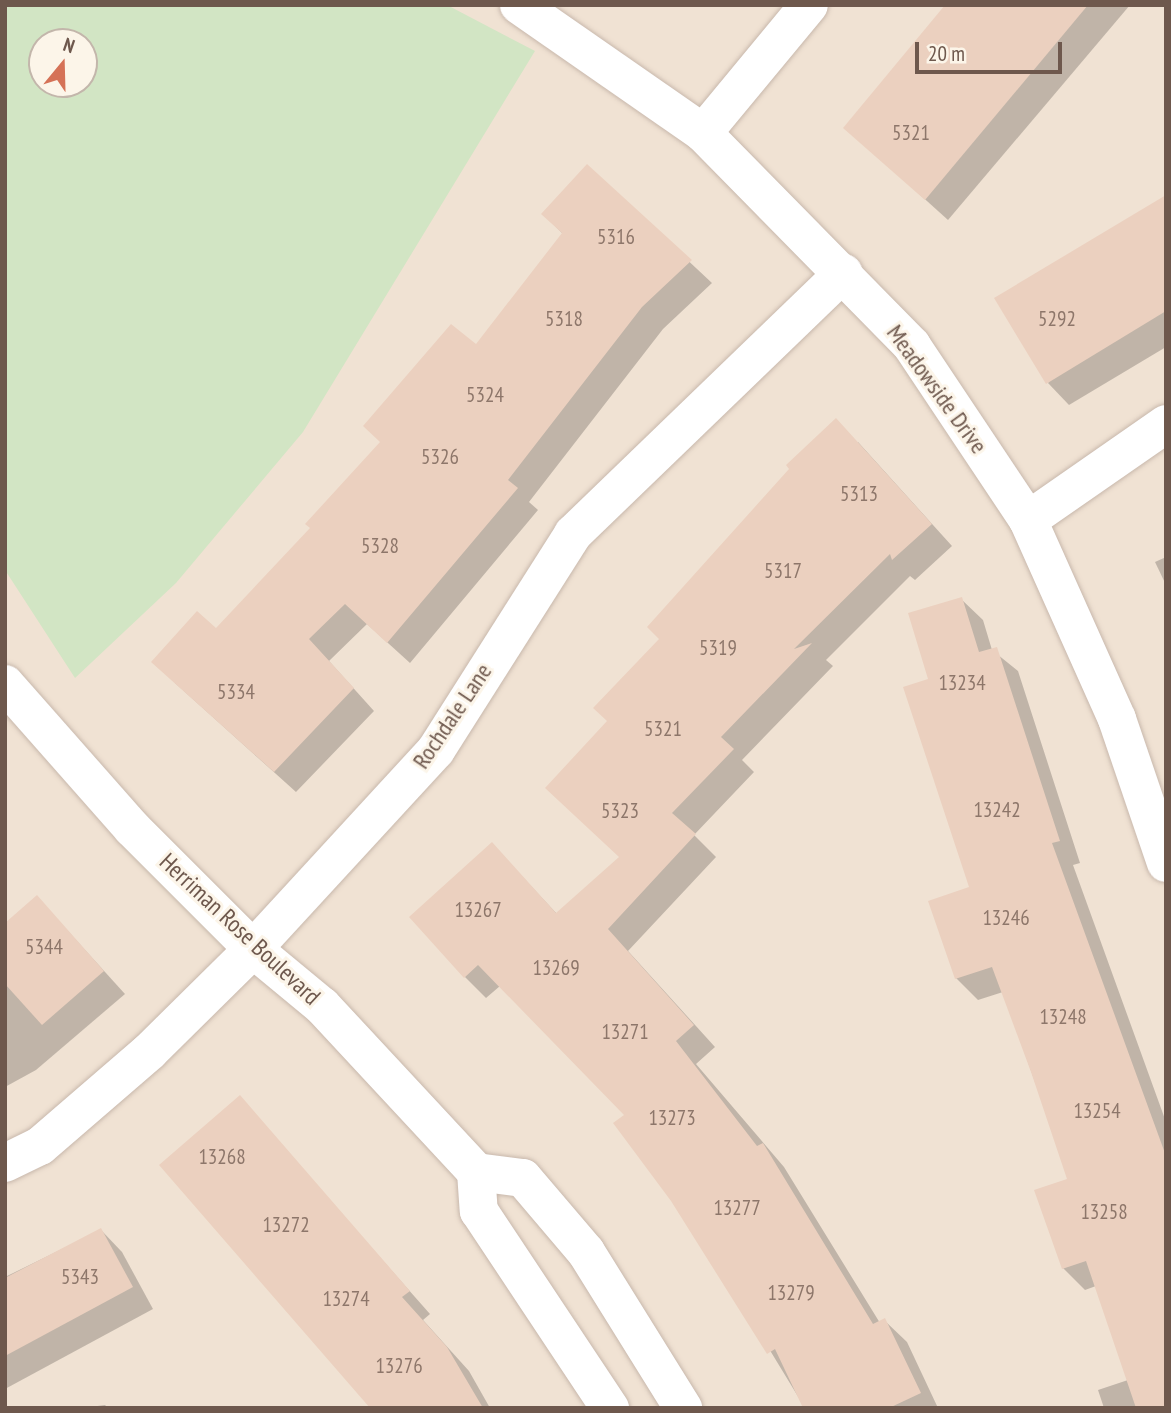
<!DOCTYPE html>
<style>
body{margin:0}
#map{position:relative;width:1171px;height:1413px;overflow:hidden;background:#f9f1e4;font-family:"PT Sans Narrow",sans-serif}
div>[style]{position:absolute}
.residential>*{inset:0;background:#f0e2d3}
.green>*{inset:0;background:#d2e5c4}
.shadow>*{inset:0;background:#0003}
.building>*{inset:0;background:#ebd0bf}
.roads{filter:drop-shadow(0 0 2px #c8b8ac) drop-shadow(0 0 2px #c8b8ac)}
.minor>*{height:38px;margin:-19px;padding:0 19px;transform-origin:19px;border-radius:19px;background:#fff}
.tertiary>*{height:38px;margin:-19px;padding:0 19px;transform-origin:19px;border-radius:19px;background:#fff}
span{translate:-50% -50%;white-space:nowrap;text-align:center;line-height:1.15;-webkit-text-stroke:6px #fcf5e9;paint-order:stroke}
.number-label{font-size:21px;color:#8d766a}
.number-label span{-webkit-text-stroke-width:0}
.street-label{font-size:24px;color:#6e584d}
.frame{position:absolute;inset:0;border:7px solid #6e584d;pointer-events:none}
.north{position:absolute;left:28px;top:28px;width:70px;height:70px;box-sizing:border-box;background:#fcf5e9;border:2px solid #c3b6ab;border-radius:50%;rotate:19deg;font-size:19px;font-weight:700;line-height:28px;text-align:center;color:#6e584d}
.north::after{content:'';display:block;margin:auto;width:24px;height:32px;background:#d57257;clip-path:polygon(50% 0,100% 100%,50% 72%,0 100%)}
.scale{position:absolute;left:915px;top:42px;width:147px;height:32px;box-sizing:border-box;border:4px solid #6e584d;border-top:0;padding-left:9px;font-size:21px;line-height:24px;white-space:nowrap;color:#6e584d;-webkit-text-stroke:5px #fcf5e9;paint-order:stroke}
</style>
<div id="map">
<div class="residential">
<div style="clip-path:polygon(evenodd,5px 5px,1166px 5px,1166px 1408px,5px 1408px,5px 5px,42px 42px,84px 42px,84px 84px,42px 84px,42px 42px)"></div>
</div>
<div class="green">
<div style="clip-path:polygon(evenodd,5px 5px,447px 5px,535px 51px,303px 432px,176px 583px,75px 678px,5px 570px,5px 5px,42px 42px,84px 42px,84px 84px,42px 84px,42px 42px)"></div>
</div>
<div class="shadow">
<div style="clip-path:polygon(951px 5px,1130px 5px,948px 220px,846px 128px)"></div>
<div style="clip-path:polygon(587px 166px,712px 283px,663px 329px,529px 502px,538px 510px,410px 663px,367px 624px,329px 661px,374px 711px,296px 792px,175px 683px,476px 347px,563px 234px,543px 214px)"></div>
<div style="clip-path:polygon(1166px 197px,1166px 347px,1069px 405px,1048px 383px)"></div>
<div style="clip-path:polygon(858px 442px,952px 546px,915px 580px,910px 576px,826px 660px,833px 666px,742px 760px,754px 772px,694px 835px,716px 857px,628px 951px,715px 1047px,696px 1064px,784px 1167px,880px 1323px,885px 1321px,907px 1342px,938px 1408px,805px 1408px,627px 1115px,500px 986px,486px 998px,465px 977px,492px 844px,557px 914px,620px 857px)"></div>
<div style="clip-path:polygon(1166px 557px,1166px 585px,1155px 562px)"></div>
<div style="clip-path:polygon(961px 599px,983px 620px,992px 650px,1018px 671px,1080px 863px,1073px 865px,1166px 1122px,1166px 1408px,1104px 1408px,1098px 1390px,1128px 1380px,1096px 1286px,1085px 1290px,1063px 1268px,1070px 1180px,1003px 992px,978px 1000px,956px 978px,971px 888px,930px 680px)"></div>
<div style="clip-path:polygon(37px 897px,125px 994px,36px 1070px,5px 1087px,5px 926px)"></div>
<div style="clip-path:polygon(239px 1098px,430px 1314px,423px 1320px,469px 1371px,490px 1408px,372px 1408px)"></div>
<div style="clip-path:polygon(101px 1230px,122px 1252px,153px 1309px,5px 1389px,5px 1277px)"></div>
<div style="clip-path:polygon(105px 1405px,108px 1408px,82px 1408px)"></div>
</div>
<div class="building">
<div style="clip-path:polygon(945px 5px,1088px 5px,925px 200px,843px 128px)"></div>
<div style="clip-path:polygon(587px 164px,692px 260px,642px 307px,508px 480px,518px 488px,387px 643px,345px 604px,309px 639px,354px 688px,274px 772px,151px 662px,197px 611px,216px 628px,310px 528px,305px 524px,380px 442px,363px 426px,451px 324px,476px 344px,562px 233px,541px 214px)"></div>
<div style="clip-path:polygon(1166px 195px,1166px 311px,1046px 384px,994px 298px)"></div>
<div style="clip-path:polygon(836px 418px,932px 524px,892px 560px,890px 554px,794px 649px,812px 643px,721px 737px,734px 749px,672px 813px,696px 834px,608px 929px,694px 1025px,676px 1041px,757px 1146px,763px 1143px,873px 1324px,885px 1318px,921px 1393px,889px 1408px,803px 1408px,775px 1349px,767px 1354px,671px 1201px,613px 1123px,624px 1115px,478px 965px,464px 978px,409px 917px,492px 842px,556px 913px,619px 857px,545px 788px,607px 721px,593px 708px,659px 639px,647px 627px,789px 469px,786px 465px)"></div>
<div style="clip-path:polygon(962px 597px,979px 652px,997px 647px,1060px 841px,1052px 843px,1166px 1156px,1166px 1408px,1136px 1408px,1086px 1261px,1062px 1269px,1034px 1190px,1067px 1179px,1031px 1072px,992px 967px,955px 979px,928px 901px,969px 887px,903px 687px,928px 679px,908px 613px)"></div>
<div style="clip-path:polygon(37px 895px,104px 971px,42px 1025px,5px 984px,5px 923px)"></div>
<div style="clip-path:polygon(240px 1095px,410px 1291px,402px 1297px,447px 1347px,483px 1408px,370px 1408px,159px 1165px)"></div>
<div style="clip-path:polygon(101px 1228px,133px 1287px,5px 1356px,5px 1278px)"></div>
</div>
<div class="roads">
<div class="minor">
<div style="left:519px;top:5px;width:224px;rotate:34.8deg"></div>
<div style="left:703px;top:133px;width:298px;rotate:45.5deg"></div>
<div style="left:912px;top:346px;width:209px;rotate:56.3deg"></div>
<div style="left:1028px;top:520px;width:218px;rotate:65.9deg"></div>
<div style="left:1117px;top:719px;width:152px;rotate:71.2deg"></div>
<div style="left:703px;top:133px;width:166px;rotate:-50.4deg"></div>
<div style="left:1028px;top:520px;width:168px;rotate:-34.8deg"></div>
<div style="left:5px;top:1163px;width:39px;rotate:-26deg"></div>
<div style="left:40px;top:1146px;width:145px;rotate:-40.8deg"></div>
<div style="left:150px;top:1051px;width:145px;rotate:-44.7deg"></div>
<div style="left:253px;top:949px;width:270px;rotate:-47.4deg"></div>
<div style="left:436px;top:750px;width:256px;rotate:-57.6deg"></div>
<div style="left:573px;top:534px;width:376px;rotate:-44deg"></div>
</div>
<div class="tertiary">
<div style="left:5px;top:684px;width:192px;rotate:48.6deg"></div>
<div style="left:132px;top:828px;width:171px;rotate:45deg"></div>
<div style="left:253px;top:949px;width:89px;rotate:39.6deg"></div>
<div style="left:322px;top:1006px;width:226px;rotate:47.1deg"></div>
<div style="left:476px;top:1172px;width:39px;rotate:86deg"></div>
<div style="left:479px;top:1211px;width:237px;rotate:56.4deg"></div>
<div style="left:476px;top:1172px;width:47px;rotate:7.3deg"></div>
<div style="left:523px;top:1178px;width:97px;rotate:49.6deg"></div>
<div style="left:586px;top:1252px;width:184px;rotate:58.1deg"></div>
</div>
</div>
<div class="number-label">
<span style="left:911px;top:133px">5321</span>
<span style="left:616px;top:237px">5316</span>
<span style="left:564px;top:319px">5318</span>
<span style="left:1057px;top:319px">5292</span>
<span style="left:485px;top:395px">5324</span>
<span style="left:440px;top:457px">5326</span>
<span style="left:859px;top:494px">5313</span>
<span style="left:380px;top:546px">5328</span>
<span style="left:783px;top:571px">5317</span>
<span style="left:718px;top:648px">5319</span>
<span style="left:962px;top:683px">13234</span>
<span style="left:236px;top:692px">5334</span>
<span style="left:663px;top:729px">5321</span>
<span style="left:997px;top:810px">13242</span>
<span style="left:620px;top:811px">5323</span>
<span style="left:478px;top:910px">13267</span>
<span style="left:1006px;top:918px">13246</span>
<span style="left:44px;top:947px">5344</span>
<span style="left:556px;top:968px">13269</span>
<span style="left:1063px;top:1017px">13248</span>
<span style="left:625px;top:1032px">13271</span>
<span style="left:1097px;top:1111px">13254</span>
<span style="left:672px;top:1118px">13273</span>
<span style="left:222px;top:1157px">13268</span>
<span style="left:737px;top:1208px">13277</span>
<span style="left:1104px;top:1212px">13258</span>
<span style="left:286px;top:1225px">13272</span>
<span style="left:80px;top:1277px">5343</span>
<span style="left:791px;top:1293px">13279</span>
<span style="left:346px;top:1299px">13274</span>
<span style="left:399px;top:1366px">13276</span>
</div>
<div class="street-label">
<span style="left:937px;top:389px;rotate:54deg">Meadowside Drive</span>
<span style="left:452px;top:716px;rotate:-56deg">Rochdale Lane</span>
<span style="left:240px;top:929px;rotate:43deg">Herriman Rose Boulevard</span>
</div>
<div class="frame"></div>
<div class="north">N</div>
<div class="scale">20 m</div>
</div>
